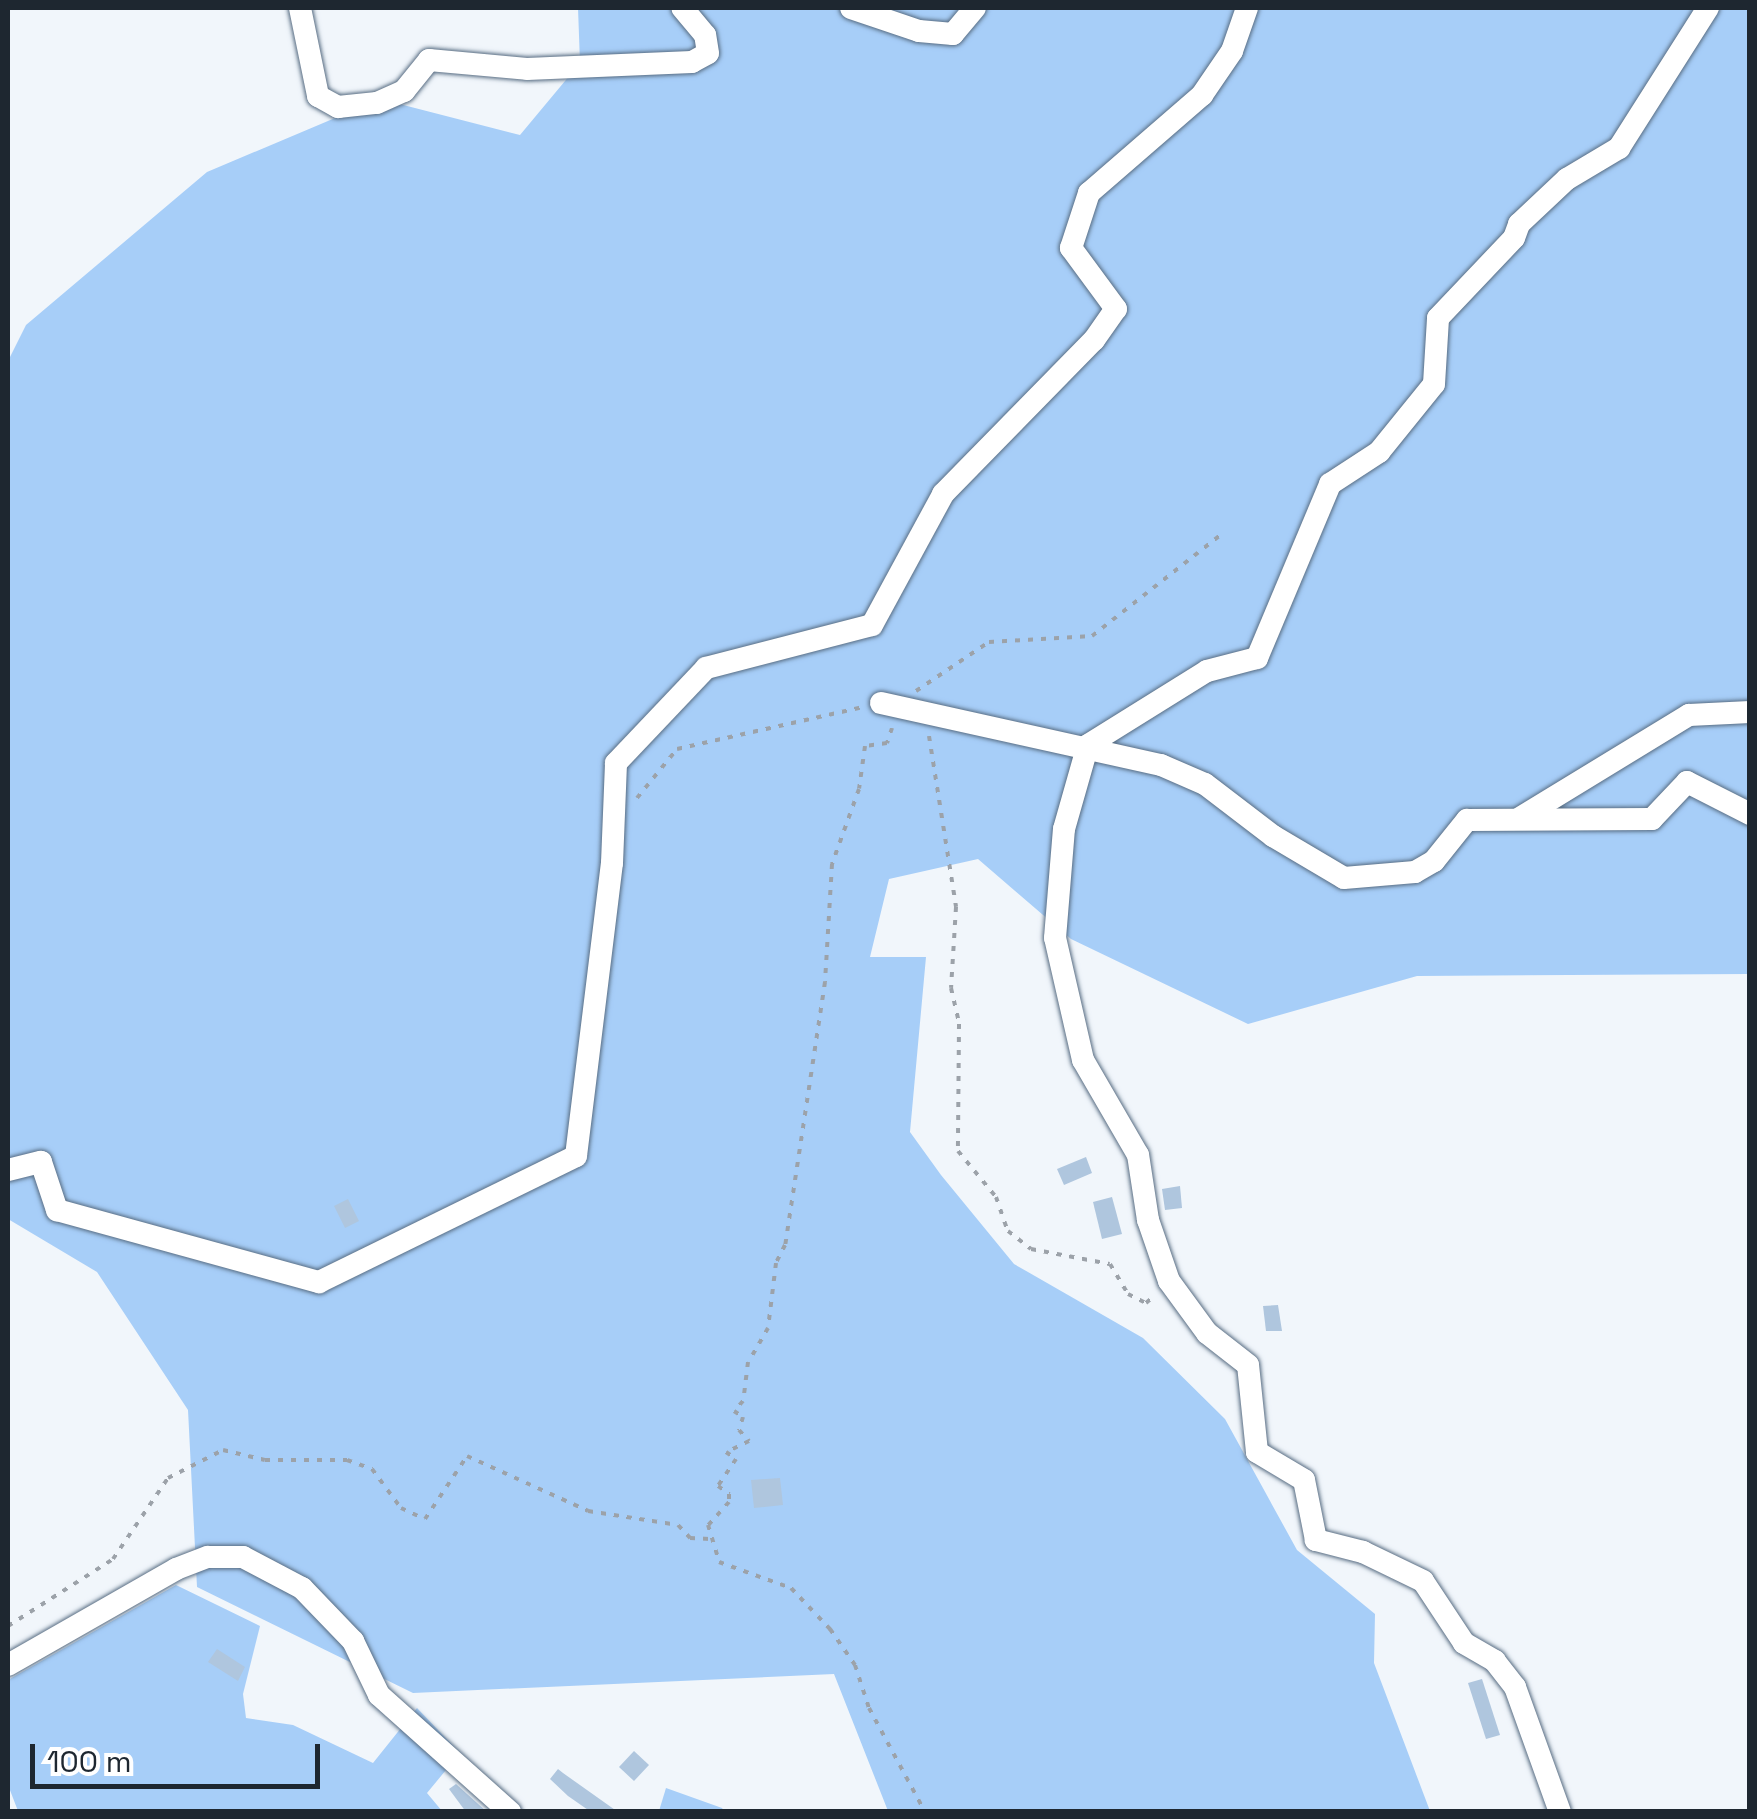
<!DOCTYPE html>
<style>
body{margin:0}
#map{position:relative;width:1757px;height:1819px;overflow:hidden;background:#f1f6fb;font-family:"Space Grotesk",sans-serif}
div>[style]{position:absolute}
.green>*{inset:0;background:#a7cef8}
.building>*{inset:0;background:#afc6de}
.path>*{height:4px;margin-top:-2px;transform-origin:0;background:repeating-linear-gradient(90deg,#9ca2a9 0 5px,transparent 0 13px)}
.roads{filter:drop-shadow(0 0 2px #586d83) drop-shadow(0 0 2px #586d83)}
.street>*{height:22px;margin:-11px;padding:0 11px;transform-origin:11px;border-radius:11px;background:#fff}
span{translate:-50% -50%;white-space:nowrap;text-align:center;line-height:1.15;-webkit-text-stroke:9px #fff;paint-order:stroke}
.frame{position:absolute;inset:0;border:10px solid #1e2730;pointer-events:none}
.scale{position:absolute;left:30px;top:1744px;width:290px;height:45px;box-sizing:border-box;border:5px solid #1e2730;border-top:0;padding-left:12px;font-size:30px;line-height:35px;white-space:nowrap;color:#1e2730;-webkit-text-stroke:8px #fff;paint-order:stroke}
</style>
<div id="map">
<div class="green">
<div style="clip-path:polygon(578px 8px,1749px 8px,1749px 974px,1417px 976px,1248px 1024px,1071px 939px,978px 859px,889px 879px,870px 957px,926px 957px,910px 1132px,941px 1175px,1014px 1264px,1143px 1338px,1225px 1419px,1297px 1550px,1375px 1614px,1374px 1663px,1430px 1811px,888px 1811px,834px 1674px,413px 1693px,197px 1587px,188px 1410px,97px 1272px,8px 1219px,8px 361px,26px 325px,207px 172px,380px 99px,520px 135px,580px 63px)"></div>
<div style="clip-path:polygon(176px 1585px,260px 1626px,243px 1694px,246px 1718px,293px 1725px,373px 1763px,417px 1708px,460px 1753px,427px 1793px,442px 1811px,18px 1811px,8px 1785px,8px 1680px)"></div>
<div style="clip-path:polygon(666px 1788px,722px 1808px,724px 1811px,659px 1811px)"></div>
</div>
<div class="building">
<div style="clip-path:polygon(1086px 1157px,1092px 1173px,1064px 1185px,1057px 1169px)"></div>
<div style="clip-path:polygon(1180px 1186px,1182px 1208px,1165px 1210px,1162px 1189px)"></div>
<div style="clip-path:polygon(1112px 1197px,1122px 1234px,1102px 1239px,1093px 1202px)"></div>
<div style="clip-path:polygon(348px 1199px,359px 1221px,345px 1228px,334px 1206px)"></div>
<div style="clip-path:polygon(1278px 1305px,1282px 1331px,1266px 1331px,1263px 1306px)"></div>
<div style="clip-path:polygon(780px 1478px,783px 1505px,754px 1508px,751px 1480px)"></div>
<div style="clip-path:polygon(217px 1649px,245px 1667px,238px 1681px,208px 1662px)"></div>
<div style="clip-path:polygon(1482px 1679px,1500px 1735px,1486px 1739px,1468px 1683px)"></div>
<div style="clip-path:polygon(634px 1751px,649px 1765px,634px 1781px,619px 1767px)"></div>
<div style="clip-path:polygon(558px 1769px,563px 1773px,618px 1812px,591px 1812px,568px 1796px,550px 1779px)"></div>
<div style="clip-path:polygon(456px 1784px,487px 1812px,466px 1812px,449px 1789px)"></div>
</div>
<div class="path">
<div style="left:916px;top:691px;width:88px;rotate:-33.9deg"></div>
<div style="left:989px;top:642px;width:103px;rotate:-3.3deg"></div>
<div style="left:1092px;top:636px;width:162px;rotate:-38.2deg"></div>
<div style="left:892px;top:728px;width:16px;rotate:108deg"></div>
<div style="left:887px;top:743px;width:22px;rotate:172deg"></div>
<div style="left:865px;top:746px;width:43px;rotate:97.9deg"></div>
<div style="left:859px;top:789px;width:80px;rotate:109.8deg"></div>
<div style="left:832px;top:864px;width:118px;rotate:93.4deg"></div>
<div style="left:825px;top:982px;width:266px;rotate:98.6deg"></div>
<div style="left:785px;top:1245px;width:20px;rotate:117deg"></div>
<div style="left:776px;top:1263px;width:65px;rotate:97deg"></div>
<div style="left:768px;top:1328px;width:39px;rotate:120deg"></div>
<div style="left:748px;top:1362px;width:39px;rotate:97deg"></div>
<div style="left:743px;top:1401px;width:13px;rotate:132deg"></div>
<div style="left:734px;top:1411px;width:11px;rotate:34deg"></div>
<div style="left:743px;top:1417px;width:14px;rotate:107deg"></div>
<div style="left:739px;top:1430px;width:15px;rotate:48deg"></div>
<div style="left:749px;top:1441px;width:25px;rotate:154deg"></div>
<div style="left:726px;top:1452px;width:12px;rotate:35deg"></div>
<div style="left:736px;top:1459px;width:32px;rotate:124deg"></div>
<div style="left:718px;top:1486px;width:14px;rotate:36deg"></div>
<div style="left:729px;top:1494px;width:8px;rotate:90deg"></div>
<div style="left:729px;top:1502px;width:31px;rotate:132deg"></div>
<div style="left:708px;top:1525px;width:39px;rotate:73deg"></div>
<div style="left:719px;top:1562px;width:77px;rotate:19.9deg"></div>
<div style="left:791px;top:1588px;width:57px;rotate:46.4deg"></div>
<div style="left:830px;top:1629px;width:44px;rotate:55.2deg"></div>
<div style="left:855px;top:1665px;width:45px;rotate:72deg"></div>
<div style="left:869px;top:1708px;width:118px;rotate:61.7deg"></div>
<div style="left:929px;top:736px;width:173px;rotate:81deg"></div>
<div style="left:956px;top:907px;width:81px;rotate:93.5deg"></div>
<div style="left:951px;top:988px;width:37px;rotate:77deg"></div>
<div style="left:959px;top:1024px;width:127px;rotate:90.5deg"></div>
<div style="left:958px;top:1151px;width:60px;rotate:50.4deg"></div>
<div style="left:996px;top:1197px;width:36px;rotate:71deg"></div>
<div style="left:1008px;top:1231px;width:29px;rotate:38deg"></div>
<div style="left:1031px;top:1249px;width:80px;rotate:10.8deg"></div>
<div style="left:1110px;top:1264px;width:35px;rotate:59deg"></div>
<div style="left:1128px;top:1294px;width:20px;rotate:27deg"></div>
<div style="left:1146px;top:1303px;width:11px;rotate:-41deg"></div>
<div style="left:637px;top:798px;width:63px;rotate:-50.8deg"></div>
<div style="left:677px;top:749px;width:192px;rotate:-12.7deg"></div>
<div style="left:8px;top:1626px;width:125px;rotate:-32.5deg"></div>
<div style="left:113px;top:1559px;width:98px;rotate:-55.8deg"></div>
<div style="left:168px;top:1478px;width:62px;rotate:-27deg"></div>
<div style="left:223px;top:1450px;width:43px;rotate:13.4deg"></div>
<div style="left:265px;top:1460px;width:82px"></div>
<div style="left:347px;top:1460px;width:27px;rotate:20deg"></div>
<div style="left:372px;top:1469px;width:49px;rotate:53.4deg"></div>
<div style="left:401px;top:1508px;width:26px;rotate:25deg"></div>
<div style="left:425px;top:1519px;width:76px;rotate:-56.3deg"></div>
<div style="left:467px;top:1456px;width:133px;rotate:24.4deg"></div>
<div style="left:588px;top:1511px;width:91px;rotate:8.8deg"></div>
<div style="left:678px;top:1525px;width:18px;rotate:47deg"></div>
<div style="left:690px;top:1538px;width:20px;rotate:3deg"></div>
</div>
<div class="roads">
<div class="street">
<div style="left:300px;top:8px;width:90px;rotate:78.4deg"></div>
<div style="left:318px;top:96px;width:23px;rotate:29deg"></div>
<div style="left:338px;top:107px;width:39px;rotate:-6deg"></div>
<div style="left:377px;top:103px;width:30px;rotate:-24deg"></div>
<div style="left:404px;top:91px;width:40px;rotate:-51deg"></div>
<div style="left:429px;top:60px;width:98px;rotate:5.2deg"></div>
<div style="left:527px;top:69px;width:165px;rotate:-2.4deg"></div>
<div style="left:692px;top:62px;width:18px;rotate:-29deg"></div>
<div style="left:708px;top:53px;width:18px;rotate:-99deg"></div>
<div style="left:705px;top:35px;width:35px;rotate:-130deg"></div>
<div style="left:851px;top:8px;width:72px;rotate:18.7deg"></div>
<div style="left:919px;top:31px;width:34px;rotate:5deg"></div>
<div style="left:953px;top:34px;width:34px;rotate:-50deg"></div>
<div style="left:881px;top:703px;width:287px;rotate:12.5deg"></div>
<div style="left:1161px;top:765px;width:48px;rotate:23.4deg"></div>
<div style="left:1205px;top:784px;width:86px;rotate:37.4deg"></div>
<div style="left:1273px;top:836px;width:82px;rotate:30.6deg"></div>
<div style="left:1344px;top:878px;width:71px;rotate:-4.8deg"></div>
<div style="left:1415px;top:872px;width:22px;rotate:-30deg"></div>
<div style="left:1434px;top:861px;width:53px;rotate:-51.2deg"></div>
<div style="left:1467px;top:820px;width:185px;rotate:-0.3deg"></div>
<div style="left:1652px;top:819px;width:51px;rotate:-46.6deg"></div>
<div style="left:1687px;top:782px;width:71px;rotate:26.9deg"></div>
<div style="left:1520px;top:818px;width:198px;rotate:-31.4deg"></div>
<div style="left:1689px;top:715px;width:61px;rotate:-2.8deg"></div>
<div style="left:8px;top:1170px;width:34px;rotate:-14deg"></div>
<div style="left:41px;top:1162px;width:51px;rotate:71.6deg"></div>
<div style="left:57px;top:1210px;width:272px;rotate:15.4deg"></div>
<div style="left:319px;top:1282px;width:286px;rotate:-26.1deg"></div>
<div style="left:576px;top:1156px;width:295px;rotate:-83deg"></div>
<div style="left:612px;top:863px;width:100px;rotate:-87.7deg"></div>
<div style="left:616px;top:763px;width:131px;rotate:-46.5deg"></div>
<div style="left:706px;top:668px;width:171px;rotate:-14.5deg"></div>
<div style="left:872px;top:625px;width:149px;rotate:-61.5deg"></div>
<div style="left:943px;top:494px;width:216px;rotate:-45.6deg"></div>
<div style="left:1094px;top:340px;width:38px;rotate:-55deg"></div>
<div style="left:1116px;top:309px;width:76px;rotate:-126.4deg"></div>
<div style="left:1071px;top:248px;width:58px;rotate:-71.9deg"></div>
<div style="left:1089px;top:193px;width:150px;rotate:-40.9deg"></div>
<div style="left:1202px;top:95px;width:53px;rotate:-55.7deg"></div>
<div style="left:1232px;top:51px;width:46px;rotate:-70.8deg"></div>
<div style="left:8px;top:1665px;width:193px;rotate:-29.7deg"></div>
<div style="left:176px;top:1569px;width:34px;rotate:-21deg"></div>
<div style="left:208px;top:1557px;width:35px"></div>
<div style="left:243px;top:1557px;width:67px;rotate:27.7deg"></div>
<div style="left:302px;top:1588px;width:74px;rotate:46.1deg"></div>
<div style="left:353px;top:1641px;width:60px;rotate:64.3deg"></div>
<div style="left:379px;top:1695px;width:176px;rotate:41.8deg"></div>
<div style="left:1560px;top:1812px;width:133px;rotate:-109.8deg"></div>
<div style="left:1515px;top:1687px;width:33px;rotate:-128deg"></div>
<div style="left:1495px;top:1661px;width:36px;rotate:-150deg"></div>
<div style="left:1464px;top:1643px;width:74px;rotate:-123.5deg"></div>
<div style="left:1423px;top:1581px;width:67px;rotate:-154.2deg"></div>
<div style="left:1363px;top:1552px;width:49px;rotate:-165.7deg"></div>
<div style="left:1316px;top:1540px;width:61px;rotate:-101.3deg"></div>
<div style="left:1304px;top:1480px;width:55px;rotate:-149.2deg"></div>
<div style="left:1257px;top:1452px;width:87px;rotate:-95.9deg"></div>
<div style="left:1248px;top:1365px;width:52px;rotate:-142deg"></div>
<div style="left:1207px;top:1333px;width:64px;rotate:-126.2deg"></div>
<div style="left:1169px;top:1281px;width:65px;rotate:-109deg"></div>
<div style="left:1148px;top:1220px;width:66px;rotate:-98.7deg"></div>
<div style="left:1138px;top:1155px;width:110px;rotate:-120.1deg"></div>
<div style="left:1083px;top:1060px;width:125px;rotate:-102.9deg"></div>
<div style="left:1055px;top:938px;width:109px;rotate:-85.3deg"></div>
<div style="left:1064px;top:829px;width:87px;rotate:-74.1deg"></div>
<div style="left:1088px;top:745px;width:140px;rotate:-31.9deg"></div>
<div style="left:1207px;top:671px;width:52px;rotate:-14.6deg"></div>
<div style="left:1257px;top:658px;width:189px;rotate:-67.2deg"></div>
<div style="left:1330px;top:484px;width:59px;rotate:-33.1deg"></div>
<div style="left:1379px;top:452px;width:87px;rotate:-51deg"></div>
<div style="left:1434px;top:384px;width:66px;rotate:-86.5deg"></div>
<div style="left:1438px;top:318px;width:110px;rotate:-46.5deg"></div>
<div style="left:1514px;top:238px;width:15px;rotate:-70deg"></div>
<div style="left:1519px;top:224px;width:66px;rotate:-43.2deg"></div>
<div style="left:1567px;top:179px;width:61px;rotate:-30.8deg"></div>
<div style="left:1619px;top:148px;width:166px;rotate:-57.6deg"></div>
</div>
</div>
<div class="frame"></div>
<div class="scale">100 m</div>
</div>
